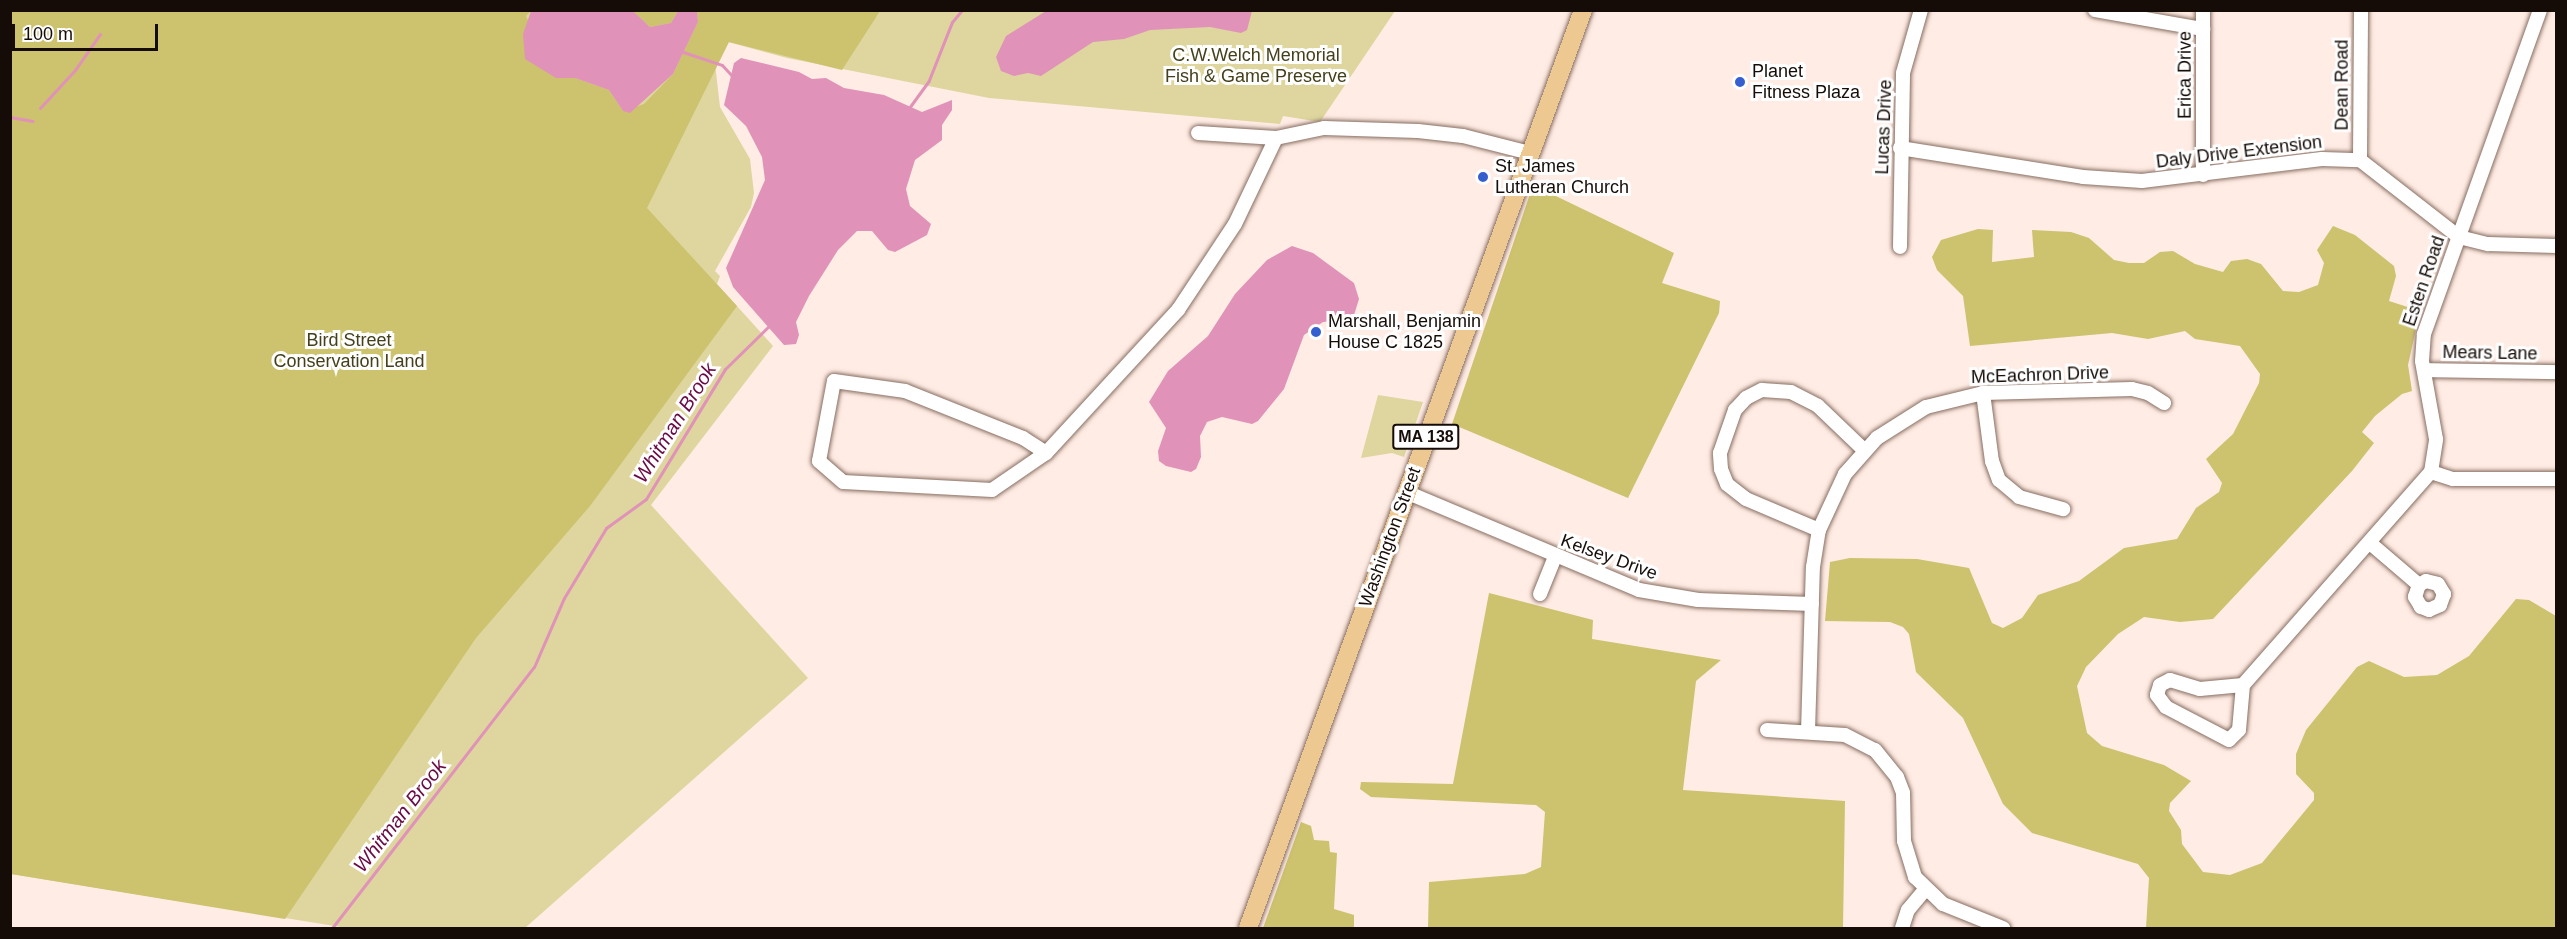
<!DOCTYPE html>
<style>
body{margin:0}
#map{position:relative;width:2567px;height:939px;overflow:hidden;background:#ffece4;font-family:Arial,sans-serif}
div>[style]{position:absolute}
.green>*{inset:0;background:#ded69e}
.forest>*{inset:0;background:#cdc26e}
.water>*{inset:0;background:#e092b8}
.stream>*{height:3px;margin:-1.5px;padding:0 1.5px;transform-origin:1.5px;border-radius:1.5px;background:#e092b8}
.roads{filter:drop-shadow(0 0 2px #876d61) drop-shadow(0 0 2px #876d61)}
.minor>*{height:14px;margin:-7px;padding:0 7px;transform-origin:7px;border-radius:7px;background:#fff}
.major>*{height:18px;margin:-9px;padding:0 9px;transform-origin:9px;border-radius:9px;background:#eec891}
.dots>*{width:16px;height:16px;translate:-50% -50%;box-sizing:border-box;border:3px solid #fefefe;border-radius:50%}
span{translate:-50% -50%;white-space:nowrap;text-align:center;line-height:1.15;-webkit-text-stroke:6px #fefefe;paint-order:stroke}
.shield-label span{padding:2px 4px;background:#fefefe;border:2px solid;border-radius:4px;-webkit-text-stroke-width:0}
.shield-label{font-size:16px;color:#150c08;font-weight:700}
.park-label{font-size:18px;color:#45401b}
.poi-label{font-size:18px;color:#150c08}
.left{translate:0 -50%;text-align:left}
.street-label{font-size:18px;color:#150c08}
.water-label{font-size:20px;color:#690b45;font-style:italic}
.frame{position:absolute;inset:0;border:12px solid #150c08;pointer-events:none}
.scale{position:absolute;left:12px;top:24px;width:146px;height:27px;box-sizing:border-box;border:3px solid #150c08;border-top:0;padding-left:8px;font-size:18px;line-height:21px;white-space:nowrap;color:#150c08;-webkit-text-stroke:4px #fefefe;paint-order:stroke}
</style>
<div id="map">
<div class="green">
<div style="clip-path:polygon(10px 11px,1395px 11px,1320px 122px,1283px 116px,1280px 124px,989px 98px,787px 58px,717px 39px,714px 55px,720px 107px,750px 159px,754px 193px,751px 207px,715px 271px,720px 276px,717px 284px,773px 346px,651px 505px,808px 678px,525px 928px,347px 928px,11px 874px)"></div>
<div style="clip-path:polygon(1378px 395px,1423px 402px,1404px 457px,1392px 453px,1361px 458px)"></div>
</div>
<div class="forest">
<div style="clip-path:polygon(10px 11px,531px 11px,526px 16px,556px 78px,575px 78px,609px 90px,623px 111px,644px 104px,673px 74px,698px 22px,697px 11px,880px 11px,842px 70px,729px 42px,647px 208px,737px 306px,590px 506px,476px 638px,285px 919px,11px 874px)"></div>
<div style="clip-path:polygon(633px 11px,678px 11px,671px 23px,650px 27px)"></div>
<div style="clip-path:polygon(1533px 185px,1674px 253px,1662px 283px,1720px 301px,1719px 313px,1628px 498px,1452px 424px)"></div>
<div style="clip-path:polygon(2333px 226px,2355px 235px,2394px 266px,2396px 276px,2389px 301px,2420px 311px,2408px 365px,2412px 391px,2402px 394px,2375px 416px,2362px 432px,2374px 443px,2352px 471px,2213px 619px,2180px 622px,2144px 617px,2118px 634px,2086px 667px,2077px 686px,2087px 733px,2102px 746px,2164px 765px,2191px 781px,2170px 803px,2169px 811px,2181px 830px,2182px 844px,2203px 872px,2230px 875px,2262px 863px,2314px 800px,2314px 793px,2296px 774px,2296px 754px,2306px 730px,2357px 667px,2369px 661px,2404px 677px,2437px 675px,2469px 656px,2516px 599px,2529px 600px,2556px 616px,2556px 928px,2146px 928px,2149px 878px,2138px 864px,2032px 833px,2003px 804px,1963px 718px,1916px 672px,1909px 634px,1903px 627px,1890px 622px,1825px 621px,1830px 562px,1850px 558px,1917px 559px,1969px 568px,1992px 623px,2003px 628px,2022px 618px,2038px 595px,2079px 581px,2124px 548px,2177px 539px,2196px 508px,2219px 492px,2222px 483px,2206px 459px,2233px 434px,2259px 383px,2260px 374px,2240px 346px,2195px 339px,2185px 331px,2148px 339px,2112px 333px,1970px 346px,1963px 296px,1937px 270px,1932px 257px,1941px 240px,1978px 229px,1993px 230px,1992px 262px,2034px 257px,2032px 230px,2071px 232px,2089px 238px,2114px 260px,2129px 263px,2144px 263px,2160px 252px,2173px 251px,2195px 264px,2223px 272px,2231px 261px,2247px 259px,2261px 264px,2283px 291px,2299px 292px,2318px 285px,2324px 263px,2317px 250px)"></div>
<div style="clip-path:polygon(1489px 593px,1593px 620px,1592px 639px,1721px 660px,1696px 681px,1683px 790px,1845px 801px,1843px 928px,1428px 928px,1429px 882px,1525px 874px,1541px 867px,1545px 812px,1536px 805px,1371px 797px,1360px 789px,1361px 782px,1453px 784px)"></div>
<div style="clip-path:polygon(1301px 822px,1311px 826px,1314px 840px,1329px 841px,1330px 852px,1337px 853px,1334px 909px,1354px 915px,1354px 928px,1263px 928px)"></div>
</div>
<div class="water">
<div style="clip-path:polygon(531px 11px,633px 11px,650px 27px,671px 23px,678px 11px,697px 11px,698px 22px,673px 74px,630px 113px,623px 111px,609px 90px,575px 78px,556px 78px,525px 59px,523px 34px)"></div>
<div style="clip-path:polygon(1046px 11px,1046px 10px,1252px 11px,1247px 30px,1241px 33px,1210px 27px,1150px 30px,1124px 39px,1093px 42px,1041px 76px,1028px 73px,1014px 76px,1001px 71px,996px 57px,1006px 36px)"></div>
<div style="clip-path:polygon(741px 58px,799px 72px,812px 79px,826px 78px,844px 88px,884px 95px,922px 112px,952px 100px,952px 110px,942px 125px,942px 140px,915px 160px,906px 189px,910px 206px,931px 224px,927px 235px,895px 252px,888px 250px,872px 231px,857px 231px,838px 250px,809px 296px,796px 322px,799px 335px,796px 344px,784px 345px,733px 287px,726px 268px,765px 180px,762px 157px,746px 126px,724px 105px,734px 63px)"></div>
<div style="clip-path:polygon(1292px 246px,1313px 253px,1354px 283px,1359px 299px,1354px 315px,1345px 326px,1333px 321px,1323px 322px,1304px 335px,1284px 389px,1258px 421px,1252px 424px,1222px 417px,1207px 422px,1200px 436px,1201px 457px,1196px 469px,1191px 472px,1166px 466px,1159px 461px,1158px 451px,1166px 428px,1149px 402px,1168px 371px,1208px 336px,1235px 294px,1267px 260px)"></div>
</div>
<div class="stream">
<div style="left:680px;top:51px;width:44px;rotate:18.4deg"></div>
<div style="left:722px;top:65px;width:18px;rotate:47deg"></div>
<div style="left:40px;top:108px;width:52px;rotate:-47.4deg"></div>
<div style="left:75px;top:70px;width:44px;rotate:-55.2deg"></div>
<div style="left:909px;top:108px;width:34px;rotate:-54deg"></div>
<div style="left:929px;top:80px;width:62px;rotate:-68.4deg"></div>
<div style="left:952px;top:22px;width:16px;rotate:-50deg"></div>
<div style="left:10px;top:117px;width:23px;rotate:10deg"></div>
<div style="left:332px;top:928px;width:330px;rotate:-52.3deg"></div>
<div style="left:534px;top:667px;width:75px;rotate:-66.5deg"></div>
<div style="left:564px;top:598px;width:82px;rotate:-59deg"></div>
<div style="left:606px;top:528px;width:49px;rotate:-35.9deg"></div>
<div style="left:646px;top:499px;width:152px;rotate:-58.7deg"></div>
<div style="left:725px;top:369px;width:63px;rotate:-44.4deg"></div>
</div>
<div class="roads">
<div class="minor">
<div style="left:2095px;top:10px;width:110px;rotate:10deg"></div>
<div style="left:1198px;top:133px;width:78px;rotate:3.7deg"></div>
<div style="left:1276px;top:138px;width:49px;rotate:-11.8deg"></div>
<div style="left:1324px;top:128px;width:94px;rotate:1.8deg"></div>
<div style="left:1418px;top:131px;width:45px;rotate:6.3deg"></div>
<div style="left:1463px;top:136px;width:69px;rotate:14.2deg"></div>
<div style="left:1900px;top:148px;width:185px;rotate:9deg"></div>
<div style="left:2083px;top:177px;width:59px;rotate:3.9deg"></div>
<div style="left:2142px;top:181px;width:181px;rotate:-7deg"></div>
<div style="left:2322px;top:159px;width:38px;rotate:2deg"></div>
<div style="left:2360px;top:160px;width:125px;rotate:37.9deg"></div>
<div style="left:2459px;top:237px;width:30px;rotate:14deg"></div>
<div style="left:2488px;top:244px;width:68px;rotate:1.7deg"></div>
<div style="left:2360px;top:160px;width:150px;rotate:-89.6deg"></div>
<div style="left:2203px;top:175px;width:165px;rotate:-90deg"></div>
<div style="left:1900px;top:247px;width:174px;rotate:-89deg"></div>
<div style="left:1903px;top:73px;width:66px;rotate:-74.1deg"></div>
<div style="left:2424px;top:370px;width:132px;rotate:0.9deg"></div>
<div style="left:834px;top:381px;width:72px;rotate:8deg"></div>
<div style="left:905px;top:391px;width:127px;rotate:21.7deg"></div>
<div style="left:1023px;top:438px;width:27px;rotate:33deg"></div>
<div style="left:1046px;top:453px;width:65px;rotate:145.6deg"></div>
<div style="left:992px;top:490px;width:149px;rotate:-176.9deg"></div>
<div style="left:843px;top:482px;width:32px;rotate:-139deg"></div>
<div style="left:819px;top:461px;width:81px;rotate:-79.4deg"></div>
<div style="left:1983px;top:393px;width:69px;rotate:82.5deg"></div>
<div style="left:1992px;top:461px;width:20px;rotate:70deg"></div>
<div style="left:1999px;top:480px;width:26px;rotate:40deg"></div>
<div style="left:2019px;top:497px;width:46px;rotate:15.3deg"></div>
<div style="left:1046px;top:453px;width:195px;rotate:-47.3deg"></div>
<div style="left:1178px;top:310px;width:103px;rotate:-56.5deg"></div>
<div style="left:1235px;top:224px;width:95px;rotate:-64.5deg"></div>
<div style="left:2431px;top:472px;width:23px;rotate:18deg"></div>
<div style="left:2453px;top:479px;width:103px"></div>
<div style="left:1406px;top:492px;width:253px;rotate:22.8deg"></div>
<div style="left:1639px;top:590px;width:60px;rotate:9.6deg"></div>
<div style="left:1698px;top:600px;width:114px;rotate:2deg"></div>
<div style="left:1819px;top:530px;width:79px;rotate:-157deg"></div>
<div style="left:1746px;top:499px;width:24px;rotate:-142deg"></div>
<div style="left:1727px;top:484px;width:16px;rotate:-112deg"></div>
<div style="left:1721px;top:469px;width:16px;rotate:-94deg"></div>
<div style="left:1720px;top:453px;width:46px;rotate:-70.8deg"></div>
<div style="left:1735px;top:410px;width:16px;rotate:-47deg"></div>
<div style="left:1746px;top:398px;width:18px;rotate:-27deg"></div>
<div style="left:1762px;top:390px;width:29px;rotate:4deg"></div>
<div style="left:1791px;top:392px;width:30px;rotate:27deg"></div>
<div style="left:1818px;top:406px;width:64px;rotate:43.7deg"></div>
<div style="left:2370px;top:543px;width:65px;rotate:40.6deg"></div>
<div style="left:2419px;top:585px;width:8px;rotate:-30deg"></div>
<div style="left:2426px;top:581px;width:12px;rotate:14deg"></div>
<div style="left:2438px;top:584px;width:12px;rotate:59deg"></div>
<div style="left:2444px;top:594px;width:12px;rotate:110deg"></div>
<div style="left:2440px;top:605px;width:12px;rotate:156deg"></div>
<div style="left:2429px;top:610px;width:9px;rotate:-159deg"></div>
<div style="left:2421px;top:607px;width:12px;rotate:-121deg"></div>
<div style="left:2415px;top:597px;width:13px;rotate:-72deg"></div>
<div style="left:1540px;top:594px;width:40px;rotate:-68deg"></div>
<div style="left:2243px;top:685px;width:45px;rotate:95.1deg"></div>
<div style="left:2239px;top:730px;width:14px;rotate:135deg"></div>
<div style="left:2229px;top:740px;width:71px;rotate:-152.4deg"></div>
<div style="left:2166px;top:707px;width:15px;rotate:-127deg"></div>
<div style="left:2157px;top:695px;width:10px;rotate:-73deg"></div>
<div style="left:2160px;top:685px;width:11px;rotate:-27deg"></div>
<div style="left:2170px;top:680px;width:31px;rotate:17deg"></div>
<div style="left:2200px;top:689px;width:43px;rotate:-5.3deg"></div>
<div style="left:2243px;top:685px;width:284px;rotate:-48.6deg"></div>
<div style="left:2431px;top:472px;width:33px;rotate:-81deg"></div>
<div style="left:2436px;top:439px;width:79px;rotate:-100.2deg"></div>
<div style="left:2422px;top:361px;width:27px;rotate:-86deg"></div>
<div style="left:2424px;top:334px;width:344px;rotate:-70.3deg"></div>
<div style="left:1767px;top:730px;width:78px;rotate:3.7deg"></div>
<div style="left:1845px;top:735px;width:34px;rotate:27deg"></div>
<div style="left:1875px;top:750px;width:35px;rotate:51deg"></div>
<div style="left:1897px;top:777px;width:17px;rotate:69deg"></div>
<div style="left:1903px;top:793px;width:48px;rotate:88.8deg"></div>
<div style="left:1904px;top:841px;width:38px;rotate:73deg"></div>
<div style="left:1915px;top:877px;width:39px;rotate:44deg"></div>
<div style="left:1943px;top:904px;width:65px;rotate:21.8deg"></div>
<div style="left:1808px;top:732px;width:165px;rotate:-88.3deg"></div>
<div style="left:1813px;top:567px;width:37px;rotate:-81deg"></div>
<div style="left:1819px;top:530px;width:62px;rotate:-65.1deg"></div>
<div style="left:1845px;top:474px;width:48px;rotate:-48.4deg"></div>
<div style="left:1877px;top:438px;width:58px;rotate:-32.3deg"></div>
<div style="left:1926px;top:407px;width:59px;rotate:-13.8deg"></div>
<div style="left:1983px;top:393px;width:149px;rotate:-1.5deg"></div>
<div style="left:2132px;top:389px;width:16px;rotate:14deg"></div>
<div style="left:2148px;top:393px;width:19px;rotate:32deg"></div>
<div style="left:1902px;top:928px;width:19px;rotate:-72deg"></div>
<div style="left:1908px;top:910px;width:26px;rotate:-50deg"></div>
</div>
<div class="major">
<div style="left:1248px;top:928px;width:977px;rotate:-69.95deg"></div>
</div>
</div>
<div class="dots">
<div style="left:1740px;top:82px;background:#355ece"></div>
<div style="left:1483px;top:177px;background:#355ece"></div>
<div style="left:1316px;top:332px;background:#355ece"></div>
</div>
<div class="shield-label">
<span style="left:1426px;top:437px">MA 138</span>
</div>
<div class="park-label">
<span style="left:1256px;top:66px">C.W.Welch Memorial<br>Fish &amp; Game Preserve</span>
<span style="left:349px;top:351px">Bird Street<br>Conservation Land</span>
</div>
<div class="poi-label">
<span class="left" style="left:1752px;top:82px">Planet<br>Fitness Plaza</span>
<span class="left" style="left:1495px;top:177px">St. James<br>Lutheran Church</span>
<span class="left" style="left:1328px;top:332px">Marshall, Benjamin<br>House C 1825</span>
</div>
<div class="street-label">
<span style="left:2185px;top:75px;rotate:-90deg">Erica Drive</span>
<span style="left:2342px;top:85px;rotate:-90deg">Dean Road</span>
<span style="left:1884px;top:127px;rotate:-88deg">Lucas Drive</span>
<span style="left:2239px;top:152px;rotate:-7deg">Daly Drive Extension</span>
<span style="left:2424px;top:281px;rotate:-71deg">Esten Road</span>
<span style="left:2490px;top:353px;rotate:1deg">Mears Lane</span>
<span style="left:2040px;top:375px;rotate:-2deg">McEachron Drive</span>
<span style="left:1390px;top:537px;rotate:-70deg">Washington Street</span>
<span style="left:1609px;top:557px;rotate:20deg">Kelsey Drive</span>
</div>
<div class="water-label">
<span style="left:675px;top:423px;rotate:-58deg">Whitman Brook</span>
<span style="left:400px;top:816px;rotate:-52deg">Whitman Brook</span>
</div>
<div class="frame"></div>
<div class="scale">100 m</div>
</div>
